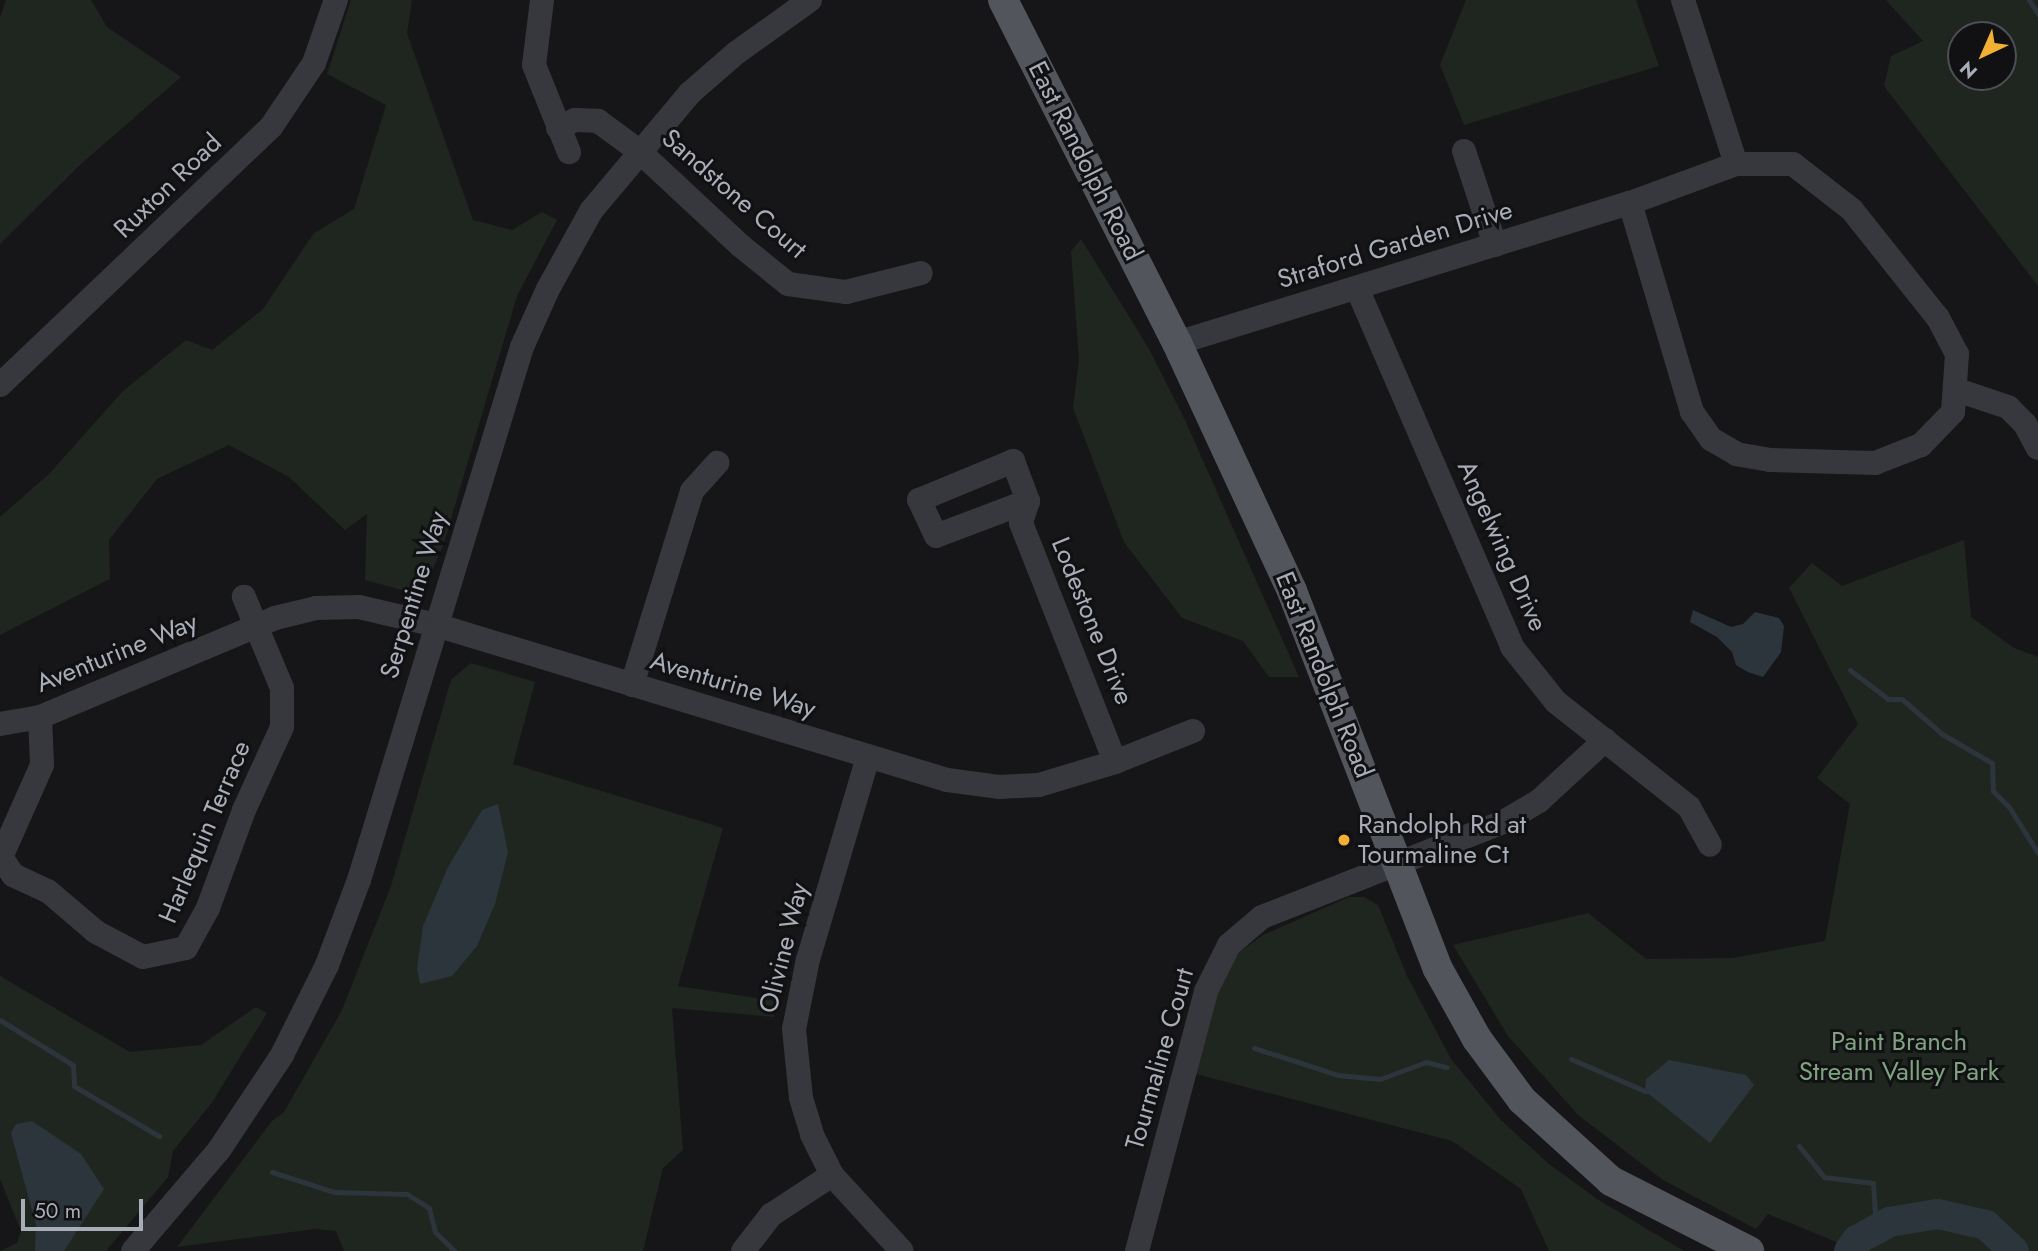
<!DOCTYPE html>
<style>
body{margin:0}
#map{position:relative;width:2038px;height:1251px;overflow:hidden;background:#161618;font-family:Jost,sans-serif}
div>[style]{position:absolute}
.green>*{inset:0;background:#1e261f}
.water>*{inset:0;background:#2c353c}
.stream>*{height:5px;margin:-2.5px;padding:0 2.5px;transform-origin:2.5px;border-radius:2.5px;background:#2c353c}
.river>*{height:30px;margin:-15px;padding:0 15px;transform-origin:15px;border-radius:15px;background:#2c353c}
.minor>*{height:24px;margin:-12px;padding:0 12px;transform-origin:12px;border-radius:12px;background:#37383d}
.major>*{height:30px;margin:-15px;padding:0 15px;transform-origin:15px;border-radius:15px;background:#53555c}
.dots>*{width:19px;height:19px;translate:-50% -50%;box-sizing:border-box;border:4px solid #111113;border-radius:50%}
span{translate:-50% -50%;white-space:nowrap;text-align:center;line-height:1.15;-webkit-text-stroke:6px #111113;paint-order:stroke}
.street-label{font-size:26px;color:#a8adb8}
.poi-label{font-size:26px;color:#a8adb8}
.left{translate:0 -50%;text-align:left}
.park-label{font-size:26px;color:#7fa381}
.north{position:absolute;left:1947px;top:21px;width:70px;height:70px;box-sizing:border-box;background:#111113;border:2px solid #4d4f55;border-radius:50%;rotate:224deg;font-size:19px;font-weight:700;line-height:28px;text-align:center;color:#a8adb8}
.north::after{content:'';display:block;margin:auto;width:24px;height:32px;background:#f2b134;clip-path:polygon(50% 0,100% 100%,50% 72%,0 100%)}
.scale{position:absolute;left:21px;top:1199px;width:122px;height:32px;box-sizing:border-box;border:4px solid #a8adb8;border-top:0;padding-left:9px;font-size:21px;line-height:24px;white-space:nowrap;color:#a8adb8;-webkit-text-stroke:5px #111113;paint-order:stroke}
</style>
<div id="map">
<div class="green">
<div style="clip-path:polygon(6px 0,91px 0,107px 27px,181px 77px,82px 163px,0 244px,0 17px)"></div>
<div style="clip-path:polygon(351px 0,412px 0,407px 33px,473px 220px,512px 230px,542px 212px,557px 220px,517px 296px,443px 546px,421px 595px,365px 580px,367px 514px,345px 530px,289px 477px,229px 445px,157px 479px,109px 540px,110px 579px,0 635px,0 517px,49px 474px,123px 391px,186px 340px,212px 350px,263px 309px,314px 233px,354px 209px,386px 105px,327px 74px)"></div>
<div style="clip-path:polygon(1466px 0,1636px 0,1659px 66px,1464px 125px,1440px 65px)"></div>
<div style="clip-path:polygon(evenodd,1886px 0,2038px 0,2038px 286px,1884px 86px,1891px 56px,1923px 41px,1886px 0,1961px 35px,2003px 35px,2003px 77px,1961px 77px,1961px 35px)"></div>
<div style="clip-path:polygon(1081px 239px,1148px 347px,1185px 420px,1299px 677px,1269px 677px,1243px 641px,1182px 618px,1124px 542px,1073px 408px,1079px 360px,1071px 251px)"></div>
<div style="clip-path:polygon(1964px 540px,1971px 617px,2014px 648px,2038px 657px,2038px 1251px,1858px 1251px,1768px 1214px,1756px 1229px,1663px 1180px,1578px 1115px,1508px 1036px,1453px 945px,1588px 913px,1646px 959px,1732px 958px,1825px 941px,1850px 804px,1817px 778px,1858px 724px,1789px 588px,1812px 563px,1842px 586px)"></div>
<div style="clip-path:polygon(471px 663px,535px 682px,513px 764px,723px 828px,678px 986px,776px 1001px,774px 1017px,672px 1008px,683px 1150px,663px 1168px,643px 1251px,344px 1251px,336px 1231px,315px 1229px,177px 1247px,272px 1121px,284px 1112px,342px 1010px,391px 886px,451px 680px)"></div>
<div style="clip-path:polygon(1349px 897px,1364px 897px,1378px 905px,1407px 976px,1451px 1059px,1501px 1120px,1549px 1164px,1597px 1199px,1684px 1251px,1549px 1251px,1521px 1189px,1452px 1141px,1196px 1074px,1216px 990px,1235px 955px,1263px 935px)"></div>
<div style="clip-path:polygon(0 976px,130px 1052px,201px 1045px,256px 1007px,267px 1013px,213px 1101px,173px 1151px,168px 1177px,106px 1251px,0 1251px,17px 1243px,21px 1231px,0 1179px)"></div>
</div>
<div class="water">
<div style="clip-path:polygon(1693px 610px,1731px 627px,1743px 624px,1755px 612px,1779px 618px,1784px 626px,1781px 652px,1763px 677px,1748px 672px,1736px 665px,1732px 652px,1717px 637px,1690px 622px)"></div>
<div style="clip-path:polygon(498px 804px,508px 852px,495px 904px,477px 946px,452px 976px,420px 984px,417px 968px,423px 926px,448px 867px,482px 810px)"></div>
<div style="clip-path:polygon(1669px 1060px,1746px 1075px,1754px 1085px,1710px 1143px,1645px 1091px,1646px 1079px)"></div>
<div style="clip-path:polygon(32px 1121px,81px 1154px,104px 1189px,64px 1251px,35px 1251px,36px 1225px,11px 1133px,16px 1124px)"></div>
</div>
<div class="stream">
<div style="left:2029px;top:0;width:17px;rotate:57deg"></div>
<div style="left:1850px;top:670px;width:48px;rotate:37.3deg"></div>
<div style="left:1888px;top:699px;width:14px"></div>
<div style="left:1902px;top:699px;width:53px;rotate:41.2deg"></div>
<div style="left:1942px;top:734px;width:58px;rotate:30.1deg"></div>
<div style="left:1992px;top:763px;width:28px;rotate:88deg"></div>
<div style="left:1993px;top:791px;width:23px;rotate:45deg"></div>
<div style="left:2009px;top:807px;width:54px;rotate:57.8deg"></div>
<div style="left:0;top:1020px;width:86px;rotate:31.7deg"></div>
<div style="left:73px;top:1065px;width:21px;rotate:87deg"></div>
<div style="left:74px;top:1086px;width:99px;rotate:30.5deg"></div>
<div style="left:1254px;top:1048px;width:88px;rotate:17.8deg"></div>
<div style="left:1338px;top:1075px;width:42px;rotate:5.4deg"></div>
<div style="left:1380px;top:1079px;width:49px;rotate:-20.3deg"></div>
<div style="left:1426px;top:1062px;width:21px;rotate:14deg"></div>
<div style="left:1571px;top:1059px;width:81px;rotate:23.4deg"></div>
<div style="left:1799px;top:1146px;width:40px;rotate:51deg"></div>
<div style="left:1824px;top:1177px;width:49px;rotate:7deg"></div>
<div style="left:1873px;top:1183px;width:46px;rotate:86.3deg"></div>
<div style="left:272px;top:1172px;width:65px;rotate:17.9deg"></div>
<div style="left:334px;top:1192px;width:73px;rotate:1.6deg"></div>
<div style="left:407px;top:1194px;width:26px;rotate:32deg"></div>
<div style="left:429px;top:1208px;width:25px;rotate:76deg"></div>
<div style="left:435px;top:1232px;width:28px;rotate:44deg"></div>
</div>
<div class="river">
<div style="left:1849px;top:1251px;width:14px;rotate:-54deg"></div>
<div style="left:1857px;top:1240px;width:37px;rotate:-29deg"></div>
<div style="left:1889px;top:1222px;width:50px;rotate:-9.3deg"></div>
<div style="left:1938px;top:1214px;width:49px;rotate:12.9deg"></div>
<div style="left:1986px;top:1225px;width:38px;rotate:43deg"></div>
</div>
<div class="minor">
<div style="left:542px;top:0;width:65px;rotate:97deg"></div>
<div style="left:534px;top:65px;width:94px;rotate:68.1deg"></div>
<div style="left:1683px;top:0;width:172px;rotate:72.1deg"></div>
<div style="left:558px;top:128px;width:19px;rotate:-25deg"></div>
<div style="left:575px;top:120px;width:23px;rotate:2deg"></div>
<div style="left:598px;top:121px;width:51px;rotate:36.2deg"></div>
<div style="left:639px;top:151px;width:139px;rotate:43deg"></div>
<div style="left:741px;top:246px;width:60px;rotate:39deg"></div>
<div style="left:788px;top:284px;width:59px;rotate:7.9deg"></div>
<div style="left:846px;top:292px;width:77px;rotate:-14.2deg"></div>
<div style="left:1464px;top:151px;width:99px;rotate:71.7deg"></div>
<div style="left:1357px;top:288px;width:391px;rotate:66.6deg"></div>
<div style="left:1512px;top:647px;width:70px;rotate:51.3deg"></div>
<div style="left:1556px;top:702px;width:169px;rotate:38.3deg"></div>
<div style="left:1689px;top:807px;width:43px;rotate:61.1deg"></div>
<div style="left:1177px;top:343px;width:474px;rotate:-17.2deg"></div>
<div style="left:1630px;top:203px;width:113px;rotate:-20.2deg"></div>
<div style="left:1736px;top:164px;width:57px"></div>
<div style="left:1793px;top:164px;width:75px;rotate:37.9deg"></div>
<div style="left:1852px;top:210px;width:138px;rotate:51.5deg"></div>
<div style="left:1938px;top:318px;width:41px;rotate:62.2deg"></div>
<div style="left:1957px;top:354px;width:58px;rotate:93.9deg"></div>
<div style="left:1953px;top:412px;width:46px;rotate:134.1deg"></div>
<div style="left:1921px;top:445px;width:49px;rotate:158.6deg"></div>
<div style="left:1875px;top:463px;width:105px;rotate:-178.4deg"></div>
<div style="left:1770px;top:460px;width:34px;rotate:-170deg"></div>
<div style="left:1737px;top:454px;width:30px;rotate:-150deg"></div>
<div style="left:1711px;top:439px;width:33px;rotate:-125deg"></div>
<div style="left:1692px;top:412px;width:218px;rotate:-106.5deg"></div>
<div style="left:0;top:385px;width:374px;rotate:-43.6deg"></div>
<div style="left:271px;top:127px;width:77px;rotate:-56.1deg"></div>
<div style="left:314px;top:63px;width:67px;rotate:-70.8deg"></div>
<div style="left:1957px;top:390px;width:54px;rotate:18.4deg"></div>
<div style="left:2008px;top:407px;width:24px;rotate:45deg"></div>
<div style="left:2025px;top:424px;width:27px;rotate:62deg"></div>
<div style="left:1013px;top:461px;width:43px;rotate:69.4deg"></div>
<div style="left:1028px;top:501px;width:98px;rotate:159.2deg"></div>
<div style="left:936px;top:536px;width:40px;rotate:-115deg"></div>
<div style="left:919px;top:500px;width:102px;rotate:-22.5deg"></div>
<div style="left:1028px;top:501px;width:23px;rotate:108deg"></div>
<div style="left:1021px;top:523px;width:257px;rotate:68.5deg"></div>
<div style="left:632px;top:685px;width:203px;rotate:-72.8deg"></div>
<div style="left:692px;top:491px;width:38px;rotate:-48deg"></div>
<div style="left:40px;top:717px;width:48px;rotate:87.6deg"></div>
<div style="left:42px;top:765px;width:101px;rotate:114deg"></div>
<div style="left:1px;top:857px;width:22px;rotate:56deg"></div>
<div style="left:13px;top:875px;width:38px;rotate:25deg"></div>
<div style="left:48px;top:891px;width:63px;rotate:40.5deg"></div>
<div style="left:96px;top:932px;width:53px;rotate:28deg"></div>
<div style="left:143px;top:957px;width:44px;rotate:-11.8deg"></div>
<div style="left:186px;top:948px;width:46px;rotate:-61.2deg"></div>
<div style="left:208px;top:908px;width:104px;rotate:-69.8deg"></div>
<div style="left:244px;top:810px;width:91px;rotate:-65.4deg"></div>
<div style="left:282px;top:727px;width:39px;rotate:-90deg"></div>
<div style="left:282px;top:688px;width:99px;rotate:-112.7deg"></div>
<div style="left:0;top:724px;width:41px;rotate:-9.9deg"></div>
<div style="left:40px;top:717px;width:255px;rotate:-22.8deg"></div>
<div style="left:275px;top:618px;width:42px;rotate:-13.7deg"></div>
<div style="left:316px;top:608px;width:43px;rotate:-1.3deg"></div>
<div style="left:359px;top:607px;width:79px;rotate:13.2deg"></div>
<div style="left:436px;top:625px;width:534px;rotate:16.87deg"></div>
<div style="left:947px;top:780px;width:52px;rotate:7.7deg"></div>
<div style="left:999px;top:787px;width:40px;rotate:-2.9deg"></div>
<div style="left:1039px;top:785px;width:79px;rotate:-16.8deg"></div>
<div style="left:1115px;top:762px;width:84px;rotate:-21.7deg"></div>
<div style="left:868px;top:757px;width:211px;rotate:106.5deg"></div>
<div style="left:808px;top:959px;width:71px;rotate:101.3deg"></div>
<div style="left:794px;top:1029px;width:69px;rotate:84.2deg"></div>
<div style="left:801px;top:1098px;width:39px;rotate:73deg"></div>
<div style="left:812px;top:1135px;width:45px;rotate:63.4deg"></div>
<div style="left:832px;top:1175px;width:103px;rotate:47.4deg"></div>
<div style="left:133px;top:1251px;width:133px;rotate:-49.6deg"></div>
<div style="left:219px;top:1150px;width:114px;rotate:-56.4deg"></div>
<div style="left:282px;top:1055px;width:101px;rotate:-63.4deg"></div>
<div style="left:327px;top:965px;width:91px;rotate:-69.4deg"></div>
<div style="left:359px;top:880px;width:557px;rotate:-73deg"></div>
<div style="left:522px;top:347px;width:64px;rotate:-65.9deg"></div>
<div style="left:548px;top:289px;width:89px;rotate:-61.1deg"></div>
<div style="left:591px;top:211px;width:154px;rotate:-50deg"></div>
<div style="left:690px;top:93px;width:61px;rotate:-41deg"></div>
<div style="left:736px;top:53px;width:91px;rotate:-35.6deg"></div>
<div style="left:743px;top:1251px;width:46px;rotate:-52.1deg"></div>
<div style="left:771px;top:1215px;width:73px;rotate:-33.3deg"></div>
<div style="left:1137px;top:1251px;width:269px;rotate:-75.1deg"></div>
<div style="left:1206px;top:991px;width:51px;rotate:-63.4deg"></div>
<div style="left:1229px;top:945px;width:43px;rotate:-40.3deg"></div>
<div style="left:1262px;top:917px;width:259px;rotate:-21.5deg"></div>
<div style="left:1503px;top:822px;width:42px;rotate:-30.3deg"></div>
<div style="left:1539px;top:801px;width:90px;rotate:-42.7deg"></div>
</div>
<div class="major">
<div style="left:1003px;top:0;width:385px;rotate:63.1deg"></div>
<div style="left:1177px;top:343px;width:273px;rotate:65.1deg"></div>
<div style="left:1292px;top:591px;width:405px;rotate:68.9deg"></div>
<div style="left:1438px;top:969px;width:80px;rotate:60.9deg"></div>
<div style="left:1477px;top:1039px;width:76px;rotate:53.6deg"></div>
<div style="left:1522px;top:1100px;width:120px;rotate:42.3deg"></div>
<div style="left:1611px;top:1181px;width:155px;rotate:26.9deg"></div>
</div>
<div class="dots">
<div style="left:1344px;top:840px;background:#f2b134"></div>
</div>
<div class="street-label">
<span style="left:1085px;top:161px;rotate:63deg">East Randolph Road</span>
<span style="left:168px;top:186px;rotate:-44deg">Ruxton Road</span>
<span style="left:734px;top:194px;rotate:41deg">Sandstone Court</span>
<span style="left:1395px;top:245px;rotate:-17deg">Straford Garden Drive</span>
<span style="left:1502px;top:546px;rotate:66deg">Angelwing Drive</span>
<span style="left:414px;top:595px;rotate:-73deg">Serpentine Way</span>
<span style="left:1092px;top:621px;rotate:68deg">Lodestone Drive</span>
<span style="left:117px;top:653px;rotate:-22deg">Aventurine Way</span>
<span style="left:1324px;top:675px;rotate:68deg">East Randolph Road</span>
<span style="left:733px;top:685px;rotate:17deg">Aventurine Way</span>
<span style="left:205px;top:832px;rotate:-67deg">Harlequin Terrace</span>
<span style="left:784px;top:948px;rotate:-76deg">Olivine Way</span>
<span style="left:1160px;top:1059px;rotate:-74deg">Tourmaline Court</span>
</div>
<div class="poi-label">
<span class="left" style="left:1358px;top:840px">Randolph Rd at<br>Tourmaline Ct</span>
</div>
<div class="park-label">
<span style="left:1899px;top:1057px">Paint Branch<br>Stream Valley Park</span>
</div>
<div class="north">N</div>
<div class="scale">50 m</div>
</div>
